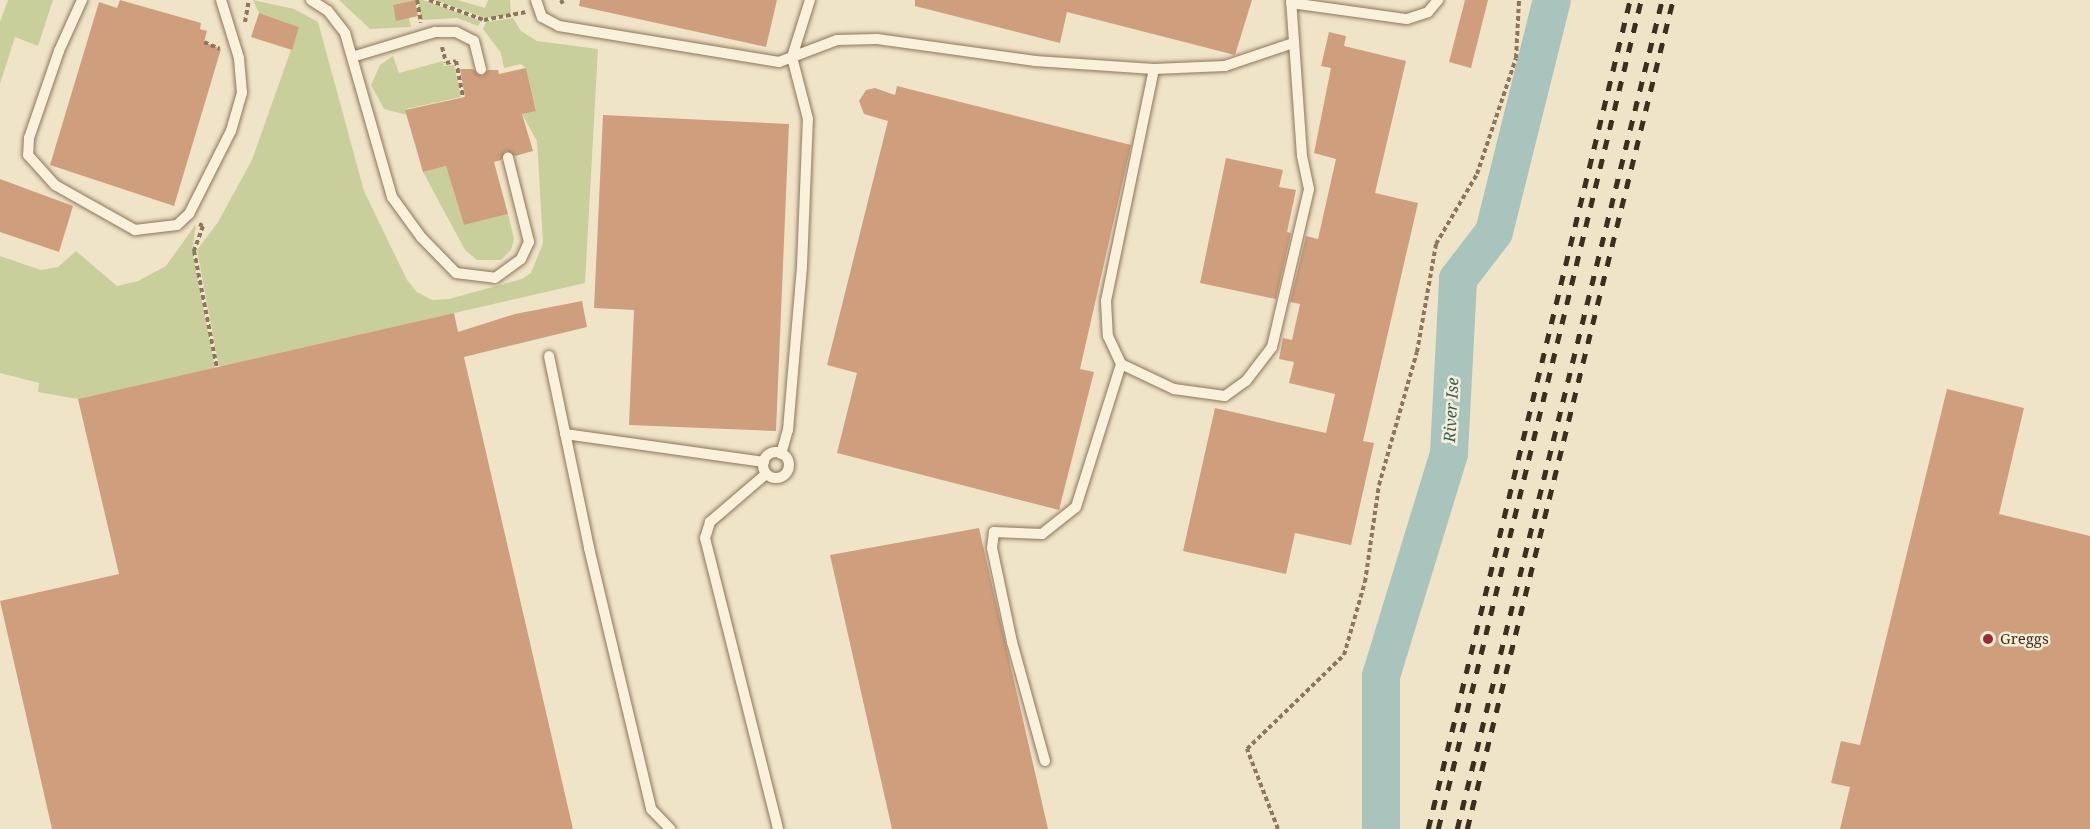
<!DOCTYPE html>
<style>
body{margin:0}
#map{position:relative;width:2090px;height:829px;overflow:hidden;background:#f0e4c8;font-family:"Noto Serif",serif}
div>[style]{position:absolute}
.green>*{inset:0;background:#c9cf9b}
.river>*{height:38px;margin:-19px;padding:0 19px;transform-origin:19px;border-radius:19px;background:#a9c4bc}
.building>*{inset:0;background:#cf9f7d}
.path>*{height:4px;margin-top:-2px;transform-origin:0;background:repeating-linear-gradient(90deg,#8d765c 0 4.5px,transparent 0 7.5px)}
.roads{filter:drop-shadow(0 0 2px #8d765c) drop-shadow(0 0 2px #8d765c)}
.lane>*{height:10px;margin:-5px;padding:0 5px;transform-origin:5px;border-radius:5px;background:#faf1dc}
.lane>.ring{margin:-5px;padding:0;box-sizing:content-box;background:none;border:10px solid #faf1dc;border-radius:50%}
.rail>*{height:4.5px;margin-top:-2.25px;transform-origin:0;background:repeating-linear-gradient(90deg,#3d2e20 0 10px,transparent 0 20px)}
.dots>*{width:16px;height:16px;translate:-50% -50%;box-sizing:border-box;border:3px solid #f7eed8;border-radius:50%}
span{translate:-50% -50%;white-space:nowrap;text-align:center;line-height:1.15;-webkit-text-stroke:5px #f7eed8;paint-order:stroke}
.poi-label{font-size:15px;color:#3d2e20}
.left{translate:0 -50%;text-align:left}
.water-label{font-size:16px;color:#2f5d5a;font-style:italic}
</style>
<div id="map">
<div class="green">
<div style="clip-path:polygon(8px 0,53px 0,38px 46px,15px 37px,0 84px,0 22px)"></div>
<div style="clip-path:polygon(253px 0,294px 9px,318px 22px,364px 191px,407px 280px,417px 292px,432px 300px,449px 299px,522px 279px,531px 273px,543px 243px,537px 141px,522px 114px,536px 110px,526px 68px,521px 64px,504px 68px,501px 53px,483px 29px,486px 22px,513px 18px,521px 31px,537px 41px,598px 49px,585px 283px,219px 367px,197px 250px,218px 222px,252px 160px,299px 27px,259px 13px)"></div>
<div style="clip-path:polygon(339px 0,415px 0,393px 5px,396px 20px,409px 18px,411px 27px,370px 29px)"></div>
<div style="clip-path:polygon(418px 0,423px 0,481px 21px,478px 26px,457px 18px,421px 20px)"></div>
<div style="clip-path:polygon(435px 0,458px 0,485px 8px,488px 0,510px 0,511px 15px,486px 18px)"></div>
<div style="clip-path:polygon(393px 56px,399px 73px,443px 61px,444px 66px,454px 65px,461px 97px,406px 109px,407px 115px,384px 109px,371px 85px,380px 65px)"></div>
<div style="clip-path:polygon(446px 166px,464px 225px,508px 214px,514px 239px,511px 250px,501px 260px,477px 260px,465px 250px,423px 172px)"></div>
<div style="clip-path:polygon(196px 224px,192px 251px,215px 368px,78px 399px,38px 392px,39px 383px,0 373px,0 256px,41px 270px,58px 267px,76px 251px,117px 286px,138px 281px,166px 266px)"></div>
</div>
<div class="river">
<div style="left:1381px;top:829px;width:153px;rotate:-90deg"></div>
<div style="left:1381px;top:676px;width:233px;rotate:-73deg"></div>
<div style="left:1449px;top:453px;width:174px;rotate:-87deg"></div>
<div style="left:1458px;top:279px;width:59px;rotate:-52.5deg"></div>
<div style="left:1494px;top:232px;width:239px;rotate:-76deg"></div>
</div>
<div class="building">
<div style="clip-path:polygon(120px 0,201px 23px,200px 29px,207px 31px,204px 42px,221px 49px,174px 206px,50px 165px,99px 2px,117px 8px)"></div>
<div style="clip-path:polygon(415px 0,418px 16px,396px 21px,393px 5px)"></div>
<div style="clip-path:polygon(580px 0,777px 0,766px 47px,579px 6px)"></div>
<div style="clip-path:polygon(915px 0,1252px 0,1235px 55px,1067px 12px,1060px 43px,915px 6px)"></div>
<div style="clip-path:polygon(1465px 0,1488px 0,1471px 68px,1449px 62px)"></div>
<div style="clip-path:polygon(259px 13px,299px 27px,292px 50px,251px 37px)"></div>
<div style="clip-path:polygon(1329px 32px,1346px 36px,1344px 46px,1406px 61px,1375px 193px,1418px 203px,1363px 441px,1374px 443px,1351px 545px,1295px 533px,1286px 574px,1183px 551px,1215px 408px,1326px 433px,1335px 394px,1289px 383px,1294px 362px,1279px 359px,1283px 338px,1292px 340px,1300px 304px,1290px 302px,1306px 236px,1318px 239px,1336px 159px,1314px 153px,1331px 68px,1321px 66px)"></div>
<div style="clip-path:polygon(526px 68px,536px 111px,522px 114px,533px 151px,515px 156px,506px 151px,501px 160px,494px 162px,508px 214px,464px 225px,446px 166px,423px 172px,405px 110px,465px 97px,460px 69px,473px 69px,482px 76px,488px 70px,498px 70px,499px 74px)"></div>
<div style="clip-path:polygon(897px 86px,1131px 145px,1080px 369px,1094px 372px,1059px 510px,837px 453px,857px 373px,827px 365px,888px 121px,864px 114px,859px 101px,866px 90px,875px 88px,895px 95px)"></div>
<div style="clip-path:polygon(603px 115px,789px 124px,776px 431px,629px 425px,634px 310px,594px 308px)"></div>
<div style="clip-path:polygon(1226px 158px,1283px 170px,1279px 187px,1296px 190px,1287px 232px,1291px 233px,1276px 299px,1200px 283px)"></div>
<div style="clip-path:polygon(0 179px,73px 206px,59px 252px,0 232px)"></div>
<div style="clip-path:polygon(582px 301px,587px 327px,464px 357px,573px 829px,52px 829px,0 601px,119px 574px,78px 399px,454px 313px,458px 332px,515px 314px)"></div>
<div style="clip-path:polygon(1947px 389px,2024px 408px,1999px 514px,2090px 536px,2090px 829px,1840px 829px,1850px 787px,1831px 783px,1841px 741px,1860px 745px)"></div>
<div style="clip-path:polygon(979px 528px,1048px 829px,892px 829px,830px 555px)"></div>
</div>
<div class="path">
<div style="left:417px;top:0;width:23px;rotate:80deg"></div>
<div style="left:429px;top:0;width:59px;rotate:20deg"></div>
<div style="left:484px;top:20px;width:43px;rotate:-10.8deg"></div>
<div style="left:561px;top:0;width:4px;rotate:63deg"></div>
<div style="left:245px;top:22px;width:22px;rotate:-80deg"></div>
<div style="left:204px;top:42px;width:17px;rotate:24deg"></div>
<div style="left:442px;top:47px;width:16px;rotate:76deg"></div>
<div style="left:446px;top:63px;width:10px;rotate:-11deg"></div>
<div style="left:456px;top:61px;width:37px;rotate:79deg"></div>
<div style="left:199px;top:224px;width:4px;rotate:27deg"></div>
<div style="left:203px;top:226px;width:27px;rotate:110deg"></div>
<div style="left:194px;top:251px;width:119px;rotate:78.9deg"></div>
<div style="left:1278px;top:829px;width:86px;rotate:-111.2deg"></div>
<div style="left:1247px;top:749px;width:135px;rotate:-44.1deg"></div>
<div style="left:1344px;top:655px;width:76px;rotate:-74deg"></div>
<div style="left:1365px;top:582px;width:98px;rotate:-81.8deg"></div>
<div style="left:1379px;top:485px;width:138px;rotate:-74.1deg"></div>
<div style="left:1417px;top:352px;width:110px;rotate:-80deg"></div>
<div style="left:1436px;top:244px;width:81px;rotate:-59.6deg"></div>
<div style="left:1477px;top:174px;width:122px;rotate:-71.4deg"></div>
<div style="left:1516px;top:58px;width:58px;rotate:-87deg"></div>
</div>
<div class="roads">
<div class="lane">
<div style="left:82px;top:0;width:56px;rotate:114.3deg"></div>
<div style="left:59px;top:51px;width:92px;rotate:109deg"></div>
<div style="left:29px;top:138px;width:17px;rotate:93deg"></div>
<div style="left:28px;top:155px;width:40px;rotate:48deg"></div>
<div style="left:55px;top:185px;width:92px;rotate:29.4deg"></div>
<div style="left:135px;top:230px;width:42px;rotate:-6.8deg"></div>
<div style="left:177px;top:225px;width:16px;rotate:-43deg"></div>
<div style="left:189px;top:214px;width:93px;rotate:-63.2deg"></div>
<div style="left:231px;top:131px;width:40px;rotate:-74deg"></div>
<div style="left:242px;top:93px;width:35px;rotate:-95deg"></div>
<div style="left:239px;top:58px;width:61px;rotate:-107.2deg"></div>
<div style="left:311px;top:0;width:20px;rotate:33deg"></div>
<div style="left:328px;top:11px;width:28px;rotate:52deg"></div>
<div style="left:345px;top:33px;width:171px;rotate:74deg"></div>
<div style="left:392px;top:197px;width:49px;rotate:54.1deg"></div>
<div style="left:421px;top:237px;width:50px;rotate:45.8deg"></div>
<div style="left:456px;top:273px;width:39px;rotate:7deg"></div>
<div style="left:495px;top:278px;width:32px;rotate:-36deg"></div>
<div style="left:521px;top:259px;width:19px;rotate:-65deg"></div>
<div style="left:529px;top:242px;width:87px;rotate:-104deg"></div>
<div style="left:536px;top:0;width:18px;rotate:71deg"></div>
<div style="left:542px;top:17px;width:19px;rotate:28deg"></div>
<div style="left:559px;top:26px;width:223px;rotate:9.3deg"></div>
<div style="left:779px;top:62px;width:62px;rotate:-20.8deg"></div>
<div style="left:837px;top:40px;width:40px;rotate:-1.4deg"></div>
<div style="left:877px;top:39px;width:160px;rotate:7.9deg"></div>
<div style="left:1035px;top:61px;width:119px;rotate:3.8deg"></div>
<div style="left:1154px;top:69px;width:71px;rotate:-2.4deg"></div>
<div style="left:1225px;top:66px;width:72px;rotate:-18.7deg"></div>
<div style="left:1291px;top:3px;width:117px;rotate:7.9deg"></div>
<div style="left:1407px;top:19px;width:22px;rotate:-18deg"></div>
<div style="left:1428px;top:12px;width:16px;rotate:-50deg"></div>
<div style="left:352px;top:57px;width:87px;rotate:-16.8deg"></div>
<div style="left:435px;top:32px;width:21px"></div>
<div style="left:456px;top:32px;width:20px;rotate:27deg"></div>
<div style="left:474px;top:41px;width:29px;rotate:76deg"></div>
<div style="left:1154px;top:69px;width:237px;rotate:101.7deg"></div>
<div style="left:1106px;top:301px;width:35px;rotate:87deg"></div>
<div style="left:1108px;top:336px;width:31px;rotate:65deg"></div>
<div style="left:1121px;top:364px;width:59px;rotate:25.3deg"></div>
<div style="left:1174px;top:389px;width:51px;rotate:7.8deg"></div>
<div style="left:1225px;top:396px;width:26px;rotate:-36deg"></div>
<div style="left:1246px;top:381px;width:43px;rotate:-52.6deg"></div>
<div style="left:1272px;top:347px;width:162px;rotate:-76.8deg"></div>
<div style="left:1309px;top:189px;width:34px;rotate:-102deg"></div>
<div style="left:1302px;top:156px;width:156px;rotate:-94deg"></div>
<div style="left:549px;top:356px;width:196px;rotate:78.2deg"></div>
<div style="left:589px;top:548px;width:268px;rotate:76.6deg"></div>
<div style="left:651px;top:809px;width:28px;rotate:46deg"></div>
<div style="left:565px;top:434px;width:201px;rotate:8deg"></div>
<div class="ring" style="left:763px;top:452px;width:16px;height:16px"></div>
<div style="left:781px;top:454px;width:25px;rotate:-74deg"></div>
<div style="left:788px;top:430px;width:165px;rotate:-85.1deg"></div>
<div style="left:802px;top:266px;width:147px;rotate:-87.7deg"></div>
<div style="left:808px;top:119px;width:64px;rotate:-104.5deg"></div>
<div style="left:792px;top:57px;width:60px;rotate:-72.5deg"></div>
<div style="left:766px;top:474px;width:74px;rotate:139.4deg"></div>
<div style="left:710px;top:522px;width:17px;rotate:107deg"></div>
<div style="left:705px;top:538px;width:300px;rotate:75.9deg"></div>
<div style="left:1045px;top:761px;width:123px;rotate:-105.5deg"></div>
<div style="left:1012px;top:642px;width:96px;rotate:-102deg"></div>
<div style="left:992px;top:548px;width:16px;rotate:-83deg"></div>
<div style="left:994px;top:532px;width:48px;rotate:2.4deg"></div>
<div style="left:1042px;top:534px;width:43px;rotate:-38.5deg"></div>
<div style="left:1076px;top:507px;width:150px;rotate:-72.5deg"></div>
</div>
</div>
<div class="rail">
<div style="left:1428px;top:829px;width:853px;rotate:-76.31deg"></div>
<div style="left:1438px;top:829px;width:853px;rotate:-76.24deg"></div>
<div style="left:1457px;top:829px;width:854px;rotate:-76.11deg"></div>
<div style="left:1467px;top:829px;width:854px;rotate:-76.05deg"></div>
</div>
<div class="dots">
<div style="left:1988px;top:639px;background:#9e2a2b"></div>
</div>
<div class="poi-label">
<span class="left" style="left:2000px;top:639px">Greggs</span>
</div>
<div class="water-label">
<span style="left:1451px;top:410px;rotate:-87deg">River Ise</span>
</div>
</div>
